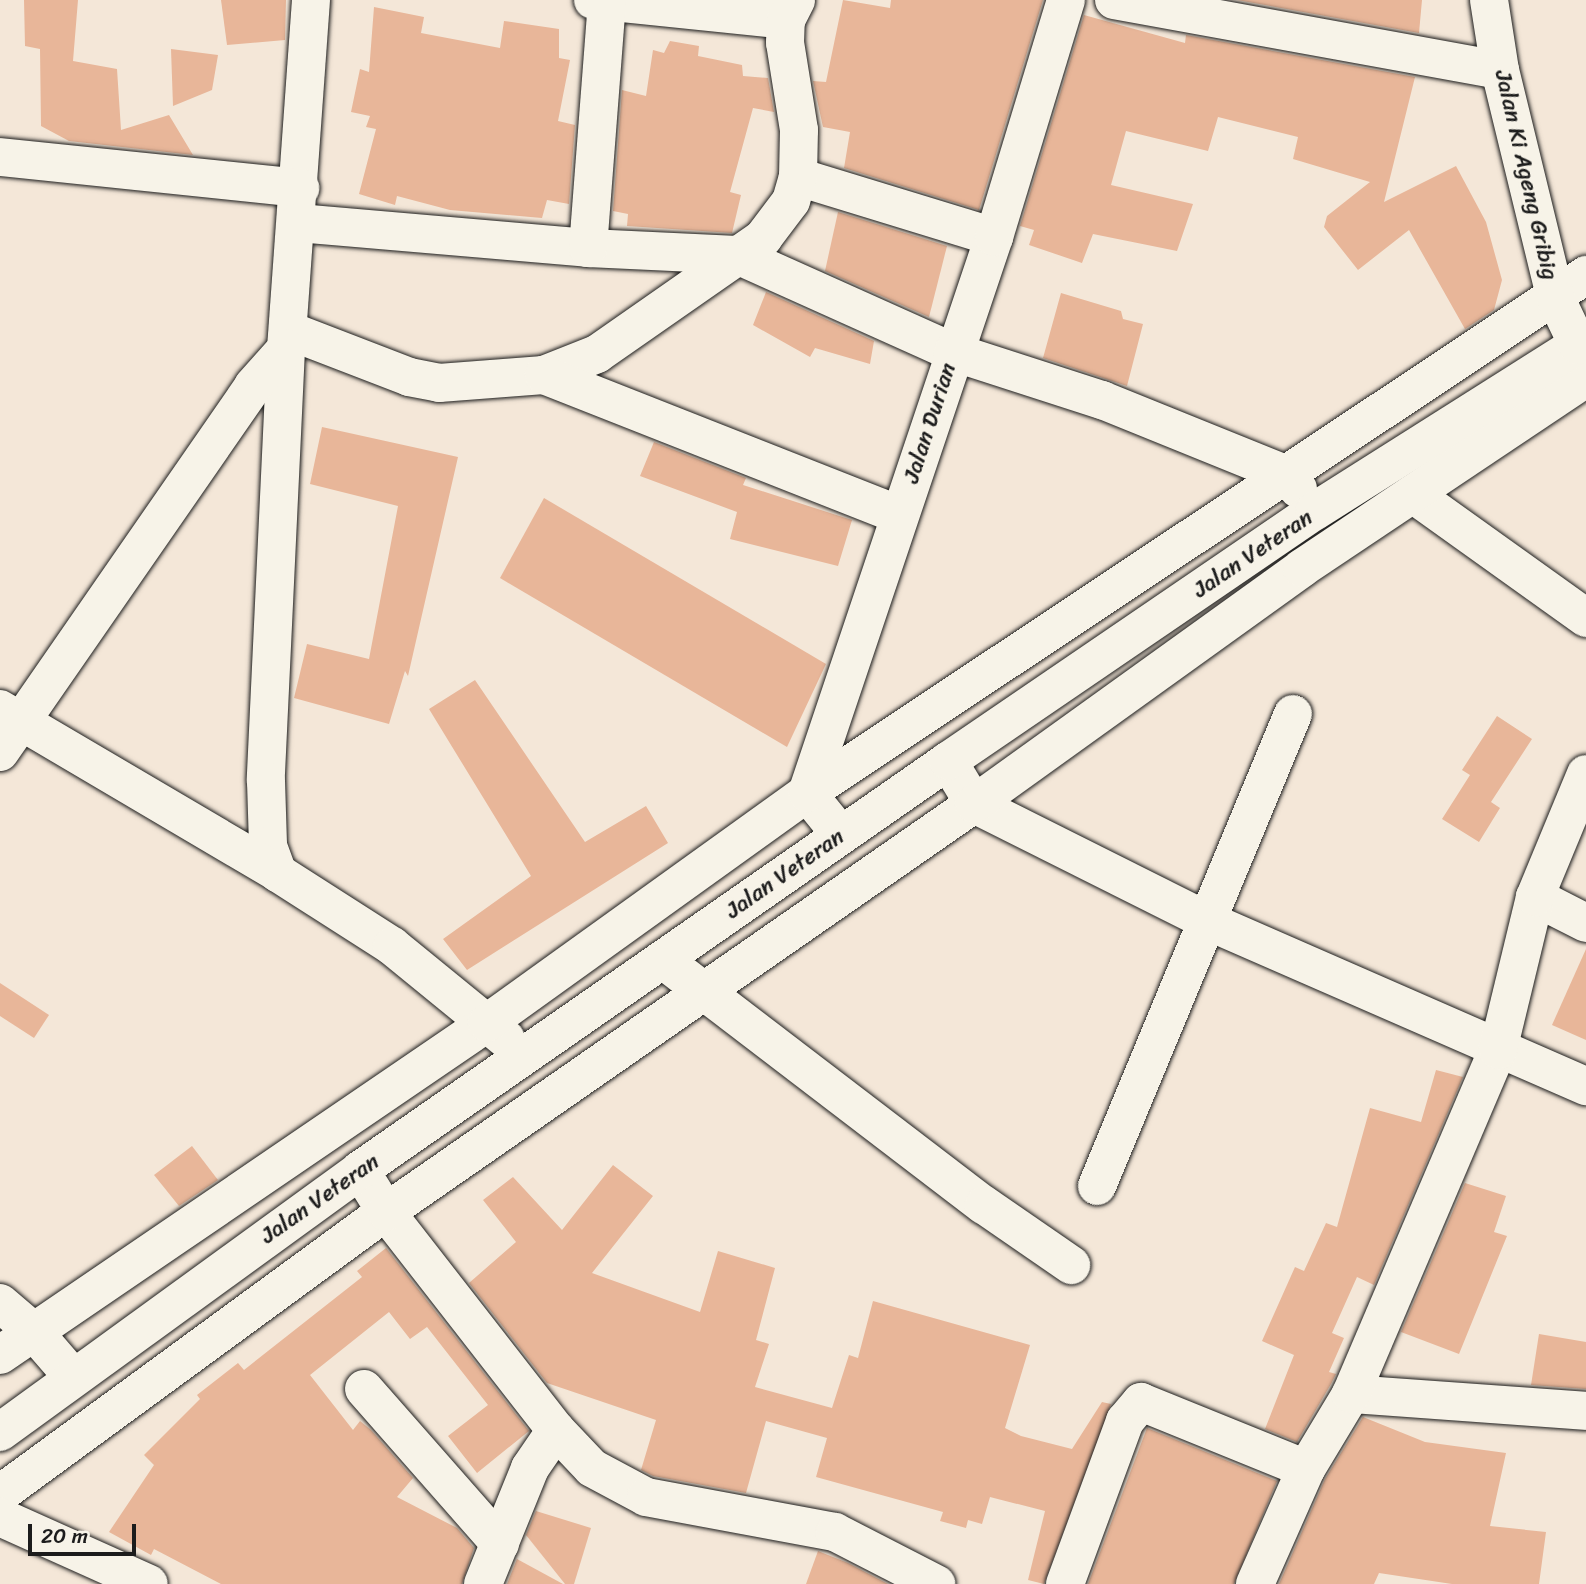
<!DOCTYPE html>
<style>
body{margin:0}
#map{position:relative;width:1586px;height:1584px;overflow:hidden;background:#f4e7d8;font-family:Sriracha,sans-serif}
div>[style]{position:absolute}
.building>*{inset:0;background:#e8b699}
.roads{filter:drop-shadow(0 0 2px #1c1c1c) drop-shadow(0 0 2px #1c1c1c)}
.street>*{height:38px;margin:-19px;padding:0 19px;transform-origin:19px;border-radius:19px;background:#f7f3e8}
.secondary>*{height:38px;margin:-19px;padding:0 19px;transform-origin:19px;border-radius:19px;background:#f7f3e8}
.primary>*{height:38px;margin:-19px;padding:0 19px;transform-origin:19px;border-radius:19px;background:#f7f3e8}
span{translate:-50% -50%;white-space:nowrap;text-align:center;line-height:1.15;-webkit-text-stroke:5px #f7f3e8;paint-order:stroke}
.street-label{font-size:23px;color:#1c1c1c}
.scale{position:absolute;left:28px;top:1524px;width:108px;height:32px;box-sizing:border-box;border:4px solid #1c1c1c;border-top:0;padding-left:9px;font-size:21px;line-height:24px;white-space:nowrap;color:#1c1c1c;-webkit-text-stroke:5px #f7f3e8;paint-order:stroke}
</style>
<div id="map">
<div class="building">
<div style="clip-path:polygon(24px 0,78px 0,73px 61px,117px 69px,121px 130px,169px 115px,193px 155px,69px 141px,41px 126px,40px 49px,25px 46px)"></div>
<div style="clip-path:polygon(221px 0,286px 0,285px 40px,227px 45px)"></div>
<div style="clip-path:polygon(843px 0,890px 8px,891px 0,1043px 0,979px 210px,844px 168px,850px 132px,823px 127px,813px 81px,826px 82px)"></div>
<div style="clip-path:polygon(1237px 0,1422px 0,1419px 33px)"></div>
<div style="clip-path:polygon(374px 7px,424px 17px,421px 33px,500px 48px,504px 21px,559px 29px,559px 58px,570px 60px,558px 121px,575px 125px,569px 204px,547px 200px,542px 218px,450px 210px,397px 196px,395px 205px,359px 194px,376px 129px,366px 127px,370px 116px,351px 112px,360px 69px,369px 72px)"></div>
<div style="clip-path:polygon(1084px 15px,1185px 43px,1186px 35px,1415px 77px,1384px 202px,1456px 166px,1486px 222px,1502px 280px,1494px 310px,1465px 329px,1409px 230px,1358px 270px,1324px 227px,1327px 216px,1370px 182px,1293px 159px,1298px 137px,1218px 117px,1208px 151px,1126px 131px,1111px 185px,1193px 204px,1177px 251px,1093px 234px,1082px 263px,1029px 245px,1034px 230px,1020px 226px)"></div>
<div style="clip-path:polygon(670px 41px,699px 46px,698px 56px,742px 65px,743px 76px,768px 78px,774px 112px,753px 108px,730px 192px,741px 195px,732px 233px,627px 226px,628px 214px,613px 211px,622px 90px,646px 96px,653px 50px,664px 53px)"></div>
<div style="clip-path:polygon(171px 49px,218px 55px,212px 90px,173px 106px)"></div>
<div style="clip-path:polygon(838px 212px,947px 246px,929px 317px,825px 271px)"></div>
<div style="clip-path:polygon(766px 292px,874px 341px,870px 364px,815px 348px,810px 357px,753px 325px)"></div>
<div style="clip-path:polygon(1061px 293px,1121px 311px,1123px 319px,1143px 324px,1127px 386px,1043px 358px)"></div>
<div style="clip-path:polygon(322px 427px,458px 457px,408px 676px,405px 671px,389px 724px,294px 698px,307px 644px,369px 659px,398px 506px,310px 484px)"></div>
<div style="clip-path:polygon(654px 442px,746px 478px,743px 485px,852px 520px,838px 566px,730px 539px,737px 512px,640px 476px)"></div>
<div style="clip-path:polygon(544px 498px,826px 664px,787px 747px,500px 578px)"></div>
<div style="clip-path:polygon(475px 680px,585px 842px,646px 806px,668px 843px,467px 970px,443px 939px,531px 876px,429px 709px)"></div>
<div style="clip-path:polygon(1497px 716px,1532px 739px,1491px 802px,1500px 808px,1479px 842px,1442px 819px,1470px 775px,1462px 770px)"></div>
<div style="clip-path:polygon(1586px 949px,1586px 1040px,1552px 1025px)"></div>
<div style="clip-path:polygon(0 983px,49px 1015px,34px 1038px,0 1016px)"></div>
<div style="clip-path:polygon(1436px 1070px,1463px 1077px,1374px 1285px,1357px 1277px,1332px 1333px,1344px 1338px,1329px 1372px,1336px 1374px,1331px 1384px,1297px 1442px,1265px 1429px,1294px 1355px,1262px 1341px,1295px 1267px,1304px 1271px,1326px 1223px,1337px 1227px,1370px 1108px,1421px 1122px)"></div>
<div style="clip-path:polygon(192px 1146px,218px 1180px,179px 1206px,154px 1175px)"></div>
<div style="clip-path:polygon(613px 1165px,653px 1196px,592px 1273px,700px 1312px,718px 1251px,775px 1268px,756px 1340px,769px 1344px,755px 1387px,832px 1408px,849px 1355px,858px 1358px,873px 1301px,1030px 1345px,1005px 1428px,1021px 1436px,1072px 1449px,1102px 1402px,1111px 1404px,1044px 1584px,1028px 1580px,1045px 1511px,990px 1497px,982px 1524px,968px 1520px,966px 1528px,940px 1521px,943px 1512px,816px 1477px,827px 1438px,766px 1421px,746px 1493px,653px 1476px,641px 1470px,656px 1420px,547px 1383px,469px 1283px,516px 1242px,483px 1200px,513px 1177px,562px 1230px)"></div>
<div style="clip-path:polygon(1465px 1183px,1506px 1196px,1494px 1232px,1507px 1236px,1459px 1354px,1401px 1332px)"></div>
<div style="clip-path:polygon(386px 1248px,529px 1431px,477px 1473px,448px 1436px,488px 1405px,427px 1327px,410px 1339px,389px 1312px,310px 1375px,353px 1430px,360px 1421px,371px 1430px,413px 1478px,397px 1497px,457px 1528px,474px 1548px,462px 1584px,221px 1584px,154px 1549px,151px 1555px,109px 1532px,154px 1465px,144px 1455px,200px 1399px,197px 1395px,238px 1363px,244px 1370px,362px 1277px,357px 1271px)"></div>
<div style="clip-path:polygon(1539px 1334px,1586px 1342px,1586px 1389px,1531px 1385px)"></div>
<div style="clip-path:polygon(1363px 1417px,1425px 1442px,1506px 1453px,1490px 1526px,1546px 1532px,1539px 1584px,1452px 1584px,1379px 1573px,1374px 1584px,1279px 1584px,1325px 1479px)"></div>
<div style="clip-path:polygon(1147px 1428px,1277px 1481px,1234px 1584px,1088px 1584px)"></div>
<div style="clip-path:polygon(536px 1511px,591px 1528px,574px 1584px,565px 1584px,526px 1535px)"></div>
<div style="clip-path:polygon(818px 1551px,848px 1563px,888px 1584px,806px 1584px)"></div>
<div style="clip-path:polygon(517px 1559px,563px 1584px,507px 1584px)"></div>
</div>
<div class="roads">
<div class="street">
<div style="left:311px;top:0;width:350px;rotate:94.1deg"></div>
<div style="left:286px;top:349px;width:432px;rotate:92.7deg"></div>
<div style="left:266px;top:781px;width:65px;rotate:88.2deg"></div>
<div style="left:268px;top:846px;width:29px;rotate:70deg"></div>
<div style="left:278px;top:873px;width:135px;rotate:32.6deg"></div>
<div style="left:392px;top:946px;width:147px;rotate:39.2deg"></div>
<div style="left:593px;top:0;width:194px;rotate:5.9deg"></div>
<div style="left:1114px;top:0;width:392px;rotate:10.3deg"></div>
<div style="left:0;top:157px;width:302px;rotate:5.9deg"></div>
<div style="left:798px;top:177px;width:205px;rotate:17deg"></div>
<div style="left:298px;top:223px;width:291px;rotate:4.9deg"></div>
<div style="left:588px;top:248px;width:149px;rotate:2.7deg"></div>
<div style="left:737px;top:255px;width:237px;rotate:24.2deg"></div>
<div style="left:953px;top:352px;width:157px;rotate:17.9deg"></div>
<div style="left:1102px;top:400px;width:201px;rotate:22deg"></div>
<div style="left:1288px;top:475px;width:17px;rotate:54deg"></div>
<div style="left:588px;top:248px;width:249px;rotate:-85.6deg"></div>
<div style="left:290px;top:331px;width:128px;rotate:21.1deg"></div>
<div style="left:409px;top:377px;width:31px;rotate:11deg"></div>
<div style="left:439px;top:383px;width:105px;rotate:-4.4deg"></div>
<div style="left:544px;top:375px;width:57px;rotate:-21.6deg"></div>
<div style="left:597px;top:354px;width:203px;rotate:-34.9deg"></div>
<div style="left:763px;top:238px;width:46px;rotate:-52.9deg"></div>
<div style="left:791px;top:201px;width:25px;rotate:-74deg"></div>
<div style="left:798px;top:177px;width:47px;rotate:-88.8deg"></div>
<div style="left:799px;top:130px;width:88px;rotate:-99.1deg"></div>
<div style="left:785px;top:43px;width:23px;rotate:-88deg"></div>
<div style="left:786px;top:20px;width:22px;rotate:-63deg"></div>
<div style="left:544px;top:375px;width:382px;rotate:21.5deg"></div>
<div style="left:1413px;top:494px;width:213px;rotate:35.6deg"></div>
<div style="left:0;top:709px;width:323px;rotate:30.5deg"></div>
<div style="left:0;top:752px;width:445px;rotate:-55.3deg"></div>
<div style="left:253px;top:386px;width:50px;rotate:-48.3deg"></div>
<div style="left:948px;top:761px;width:50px;rotate:58.8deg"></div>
<div style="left:974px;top:804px;width:264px;rotate:26.6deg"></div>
<div style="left:1210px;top:922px;width:410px;rotate:23.6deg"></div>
<div style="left:841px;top:835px;width:54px;rotate:-129deg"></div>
<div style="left:807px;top:793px;width:587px;rotate:-71.41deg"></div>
<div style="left:994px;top:237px;width:248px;rotate:-73.1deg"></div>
<div style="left:1535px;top:897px;width:57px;rotate:27deg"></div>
<div style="left:663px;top:960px;width:404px;rotate:37.4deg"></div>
<div style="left:984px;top:1205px;width:106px;rotate:34.6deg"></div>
<div style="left:360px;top:1170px;width:49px;rotate:58.2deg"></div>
<div style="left:386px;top:1212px;width:276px;rotate:52.1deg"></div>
<div style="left:556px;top:1430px;width:52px;rotate:46.5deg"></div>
<div style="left:592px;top:1468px;width:61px;rotate:28.2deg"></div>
<div style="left:646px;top:1497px;width:192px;rotate:10.5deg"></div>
<div style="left:835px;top:1532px;width:114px;rotate:27.2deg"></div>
<div style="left:1097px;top:1186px;width:511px;rotate:-67.45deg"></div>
<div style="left:0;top:1303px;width:45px;rotate:40.5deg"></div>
<div style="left:34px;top:1332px;width:60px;rotate:49.1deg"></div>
<div style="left:0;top:1355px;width:589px;rotate:-34.28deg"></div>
<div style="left:487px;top:1023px;width:394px;rotate:-35.7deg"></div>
<div style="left:807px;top:793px;width:936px;rotate:-33.62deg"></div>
<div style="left:364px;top:1389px;width:206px;rotate:48.7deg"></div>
<div style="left:1351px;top:1394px;width:236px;rotate:4.1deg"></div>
<div style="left:0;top:1494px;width:478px;rotate:-36.2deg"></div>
<div style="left:386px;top:1212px;width:716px;rotate:-34.76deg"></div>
<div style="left:974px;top:804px;width:404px;rotate:-35.7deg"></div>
<div style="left:1302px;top:568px;width:342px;rotate:-33.8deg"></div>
<div style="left:483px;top:1584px;width:125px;rotate:-67.9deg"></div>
<div style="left:530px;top:1468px;width:46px;rotate:-55.6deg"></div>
<div style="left:1065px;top:1584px;width:174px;rotate:-69.8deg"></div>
<div style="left:1125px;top:1421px;width:25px;rotate:-50deg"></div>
<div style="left:1141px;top:1402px;width:178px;rotate:22.1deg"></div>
<div style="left:1255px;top:1584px;width:126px;rotate:-66.1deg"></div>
<div style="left:1306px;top:1469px;width:87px;rotate:-59deg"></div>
<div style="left:1351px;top:1394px;width:374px;rotate:-66.9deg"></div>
<div style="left:1498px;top:1050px;width:157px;rotate:-76.4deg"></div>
<div style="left:1535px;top:897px;width:133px;rotate:-67.5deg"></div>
</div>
<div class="secondary">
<div style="left:0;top:1432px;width:445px;rotate:-36deg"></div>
<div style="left:360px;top:1170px;width:716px;rotate:-34.82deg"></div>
<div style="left:948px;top:761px;width:444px;rotate:-34.3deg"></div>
<div style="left:1315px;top:511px;width:311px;rotate:-32.3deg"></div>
<div style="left:0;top:1517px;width:163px;rotate:24.2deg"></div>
</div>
<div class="primary">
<div style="left:1489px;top:0;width:71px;rotate:81.1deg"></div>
<div style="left:1500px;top:70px;width:236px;rotate:76.3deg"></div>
<div style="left:1556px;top:299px;width:51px;rotate:64.4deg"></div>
<div style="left:1578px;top:345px;width:9px;rotate:-32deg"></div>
</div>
</div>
<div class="street-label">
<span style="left:1526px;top:175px;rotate:77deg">Jalan Ki Ageng Gribig</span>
<span style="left:930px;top:423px;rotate:-72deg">Jalan Durian</span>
<span style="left:1253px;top:554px;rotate:-34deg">Jalan Veteran</span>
<span style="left:785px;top:874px;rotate:-35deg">Jalan Veteran</span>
<span style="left:320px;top:1199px;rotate:-35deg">Jalan Veteran</span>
</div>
<div class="scale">20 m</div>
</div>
